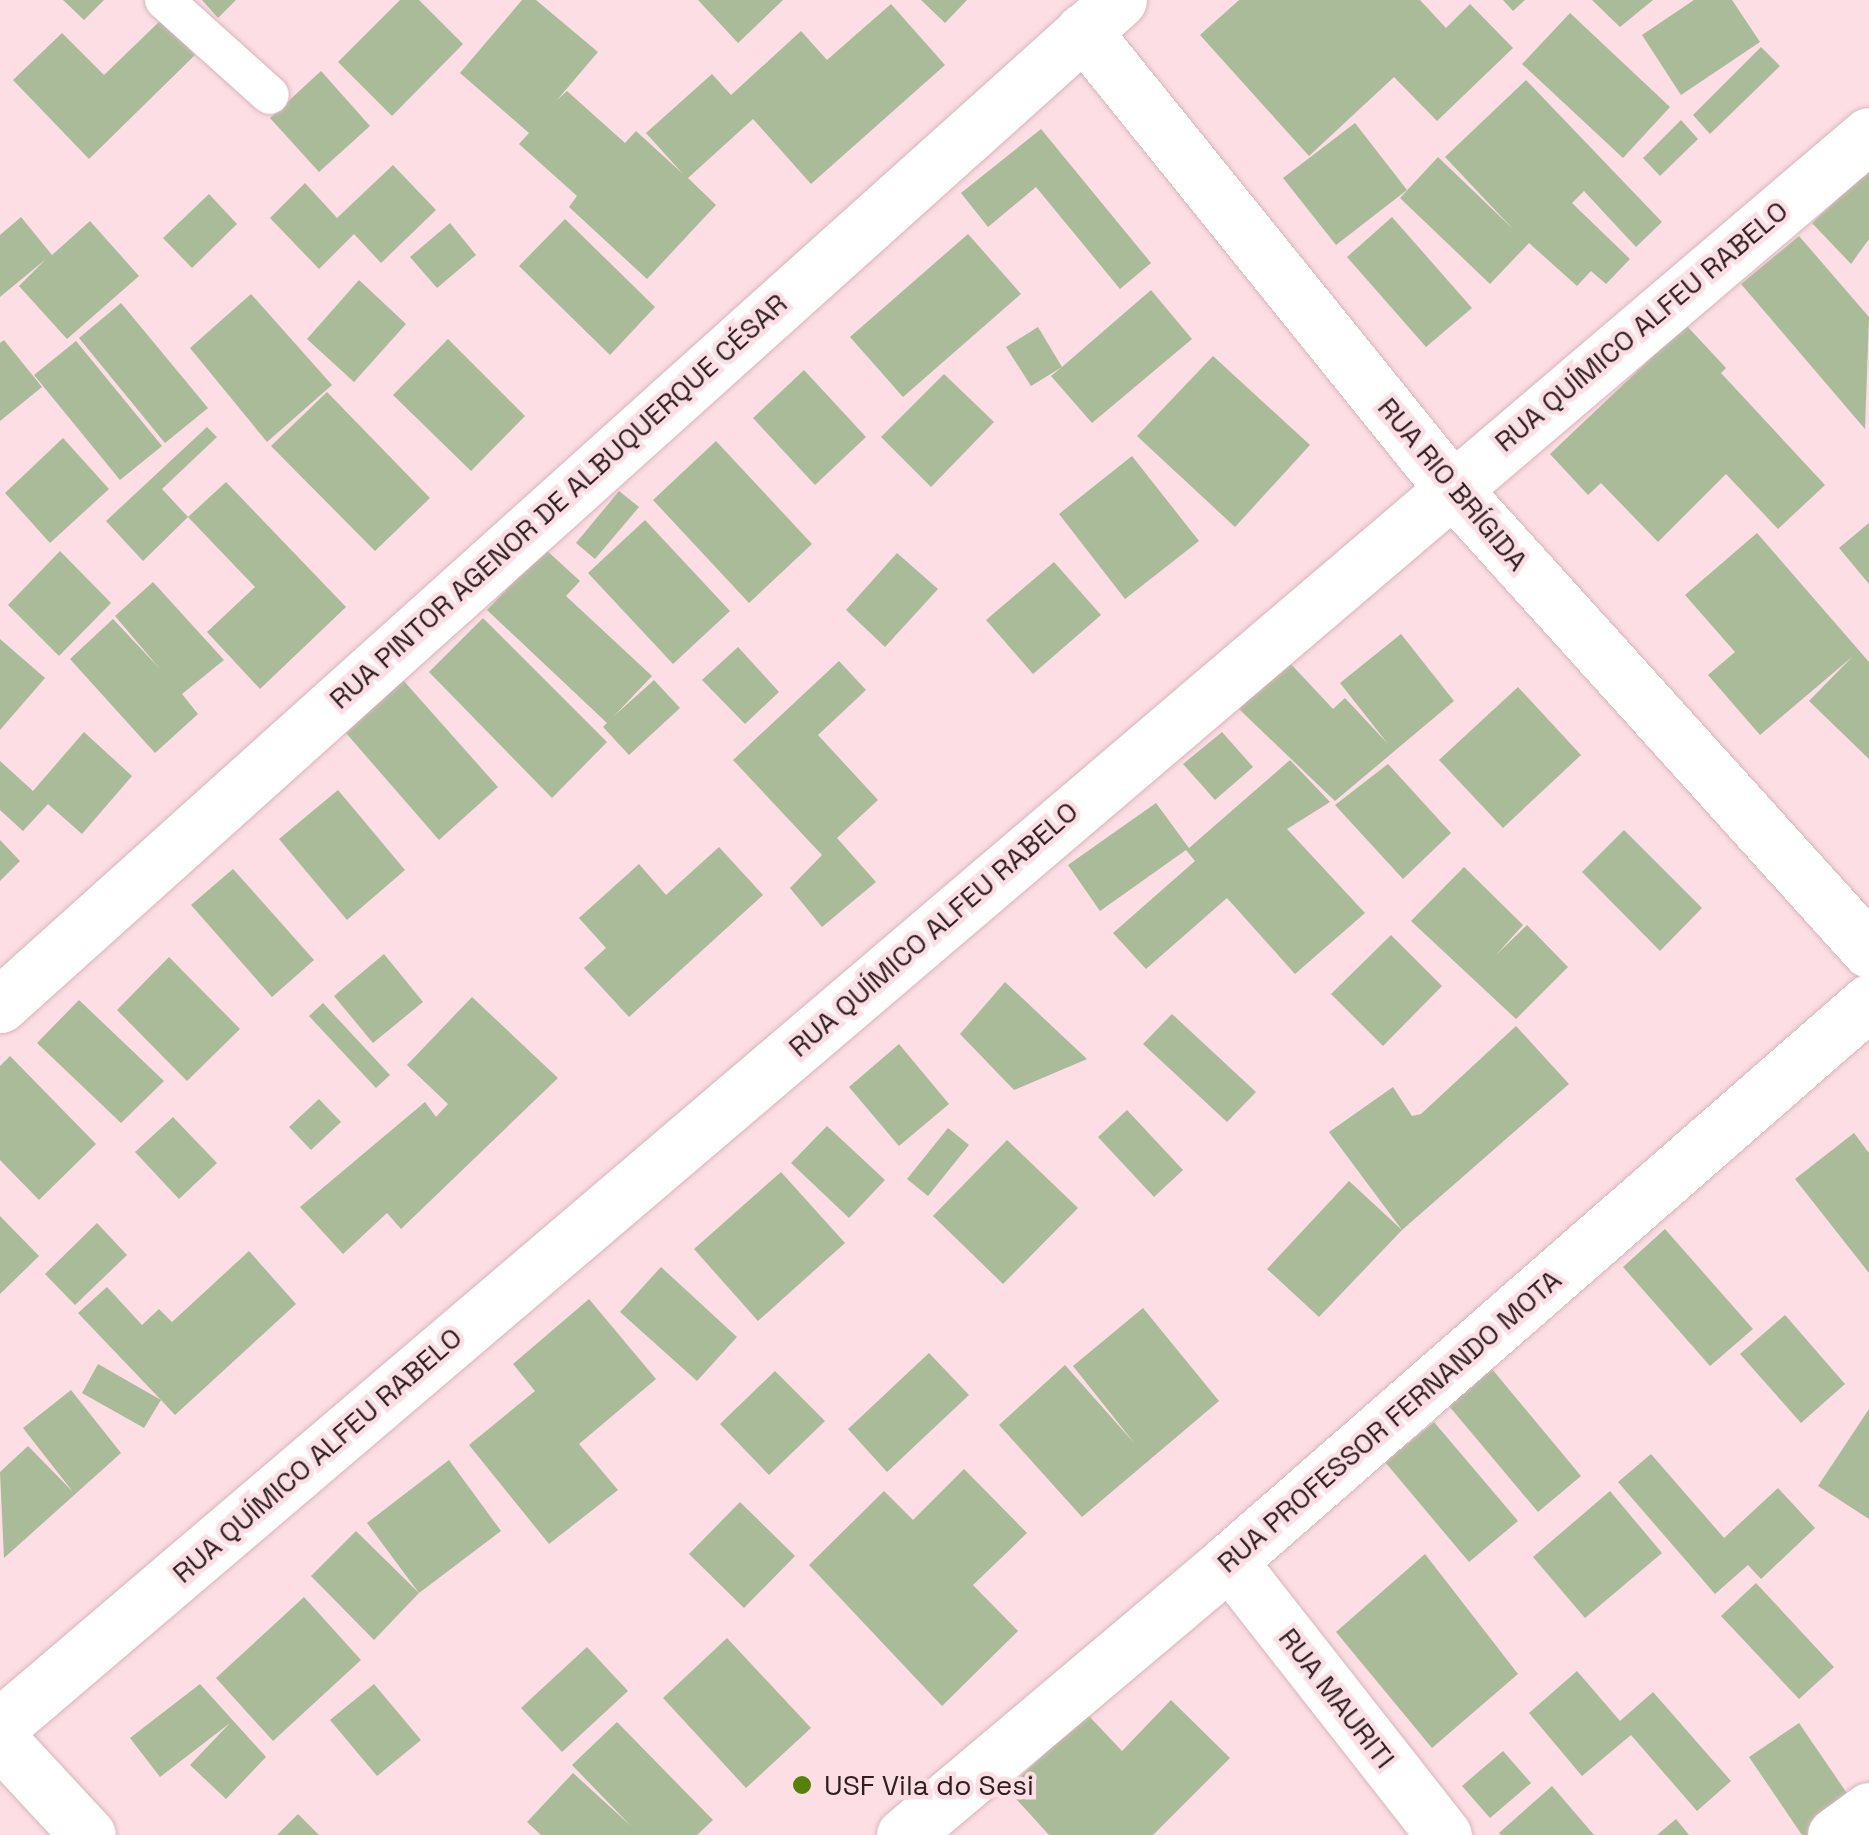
<!DOCTYPE html>
<meta charset="utf-8">
<style>
body{margin:0}
#map{position:relative;width:1869px;height:1835px;overflow:hidden;background:#fcdee4;font-family:"Space Grotesk",sans-serif}
div>[style]{position:absolute}
.building>*{inset:0;background:#a9bb99}
.roads{filter:drop-shadow(0 0 2px #d9b5bc) drop-shadow(0 0 2px #d9b5bc)}
.service>*{height:38px;margin:-19px;padding:0 19px;transform-origin:19px;border-radius:19px;background:#fff}
.pedestrian>*{height:55px;margin:-27.5px;padding:0 27.5px;transform-origin:27.5px;border-radius:27.5px;background:#fff}
.minor>*{height:55px;margin:-27.5px;padding:0 27.5px;transform-origin:27.5px;border-radius:27.5px;background:#fff}
.tertiary>*{height:55px;margin:-27.5px;padding:0 27.5px;transform-origin:27.5px;border-radius:27.5px;background:#fff}
.dots>*{width:28px;height:28px;translate:-50% -50%;box-sizing:border-box;border:5px solid #fcdee4;border-radius:50%}
span{translate:-50% -50%;white-space:nowrap;text-align:center;line-height:1.15;-webkit-text-stroke:9px #fcdee4;paint-order:stroke}
.street-label{font-size:28px;color:#2d1f22}
.poi-label{font-size:28px;color:#2d1f22}
.left{translate:0 -50%;text-align:left}
</style>
<div id="map">
<div class="building">
<div style="clip-path:polygon(63px 0,104px 0,84px 20px)"></div>
<div style="clip-path:polygon(202px 0,236px 0,218px 18px)"></div>
<div style="clip-path:polygon(400px 0,419px 0,463px 44px,392px 116px,338px 62px)"></div>
<div style="clip-path:polygon(522px 0,536px 0,598px 52px,557px 100px,567px 91px,625px 143px,636px 131px,683px 174px,646px 133px,712px 74px,731px 95px,801px 31px,827px 60px,891px 4px,945px 65px,811px 184px,753px 119px,688px 178px,716px 205px,647px 279px,569px 207px,577px 196px,519px 144px,529px 133px,460px 73px)"></div>
<div style="clip-path:polygon(698px 0,783px 0,738px 43px)"></div>
<div style="clip-path:polygon(921px 0,967px 0,945px 23px)"></div>
<div style="clip-path:polygon(1239px 0,1420px 0,1446px 28px,1470px 4px,1513px 48px,1437px 121px,1394px 77px,1309px 156px,1200px 35px)"></div>
<div style="clip-path:polygon(1503px 0,1525px 0,1513px 11px)"></div>
<div style="clip-path:polygon(1592px 0,1653px 0,1620px 27px)"></div>
<div style="clip-path:polygon(1694px 0,1732px 0,1760px 42px,1681px 95px,1642px 35px)"></div>
<div style="clip-path:polygon(1570px 13px,1670px 107px,1623px 158px,1522px 64px)"></div>
<div style="clip-path:polygon(161px 20px,195px 55px,89px 159px,13px 80px,62px 33px,104px 75px)"></div>
<div style="clip-path:polygon(1761px 47px,1780px 66px,1710px 134px,1693px 115px)"></div>
<div style="clip-path:polygon(321px 71px,370px 126px,319px 172px,270px 118px)"></div>
<div style="clip-path:polygon(1526px 80px,1662px 222px,1636px 247px,1584px 191px,1572px 203px,1630px 259px,1606px 284px,1591px 271px,1577px 286px,1529px 243px,1490px 284px,1400px 198px,1438px 157px,1513px 229px,1445px 157px)"></div>
<div style="clip-path:polygon(1681px 120px,1698px 139px,1660px 176px,1643px 158px)"></div>
<div style="clip-path:polygon(1355px 123px,1407px 190px,1336px 245px,1283px 178px)"></div>
<div style="clip-path:polygon(1041px 129px,1151px 263px,1120px 289px,1036px 187px,988px 227px,961px 193px)"></div>
<div style="clip-path:polygon(393px 165px,436px 210px,381px 263px,354px 234px,319px 269px,270px 218px,305px 183px,337px 218px)"></div>
<div style="clip-path:polygon(1869px 170px,1869px 239px,1851px 264px,1812px 223px)"></div>
<div style="clip-path:polygon(209px 194px,237px 224px,192px 268px,163px 238px)"></div>
<div style="clip-path:polygon(21px 217px,52px 255px,90px 221px,139px 276px,67px 339px,19px 286px,46px 259px,0 297px,0 235px)"></div>
<div style="clip-path:polygon(1392px 217px,1472px 308px,1426px 347px,1347px 257px)"></div>
<div style="clip-path:polygon(565px 219px,655px 307px,610px 355px,519px 266px)"></div>
<div style="clip-path:polygon(450px 223px,476px 255px,437px 288px,410px 257px)"></div>
<div style="clip-path:polygon(968px 234px,1021px 294px,903px 397px,850px 337px)"></div>
<div style="clip-path:polygon(1799px 236px,1869px 317px,1865px 429px,1741px 284px)"></div>
<div style="clip-path:polygon(359px 280px,406px 324px,354px 382px,307px 339px)"></div>
<div style="clip-path:polygon(1151px 290px,1192px 339px,1092px 423px,1051px 376px,1062px 367px,1031px 386px,1006px 347px,1038px 327px,1062px 367px)"></div>
<div style="clip-path:polygon(251px 294px,332px 385px,267px 442px,190px 348px)"></div>
<div style="clip-path:polygon(121px 303px,208px 408px,165px 443px,79px 338px)"></div>
<div style="clip-path:polygon(1686px 325px,1726px 368px,1721px 373px,1825px 485px,1778px 529px,1726px 474px,1658px 542px,1601px 483px,1588px 495px,1550px 454px)"></div>
<div style="clip-path:polygon(448px 339px,525px 416px,471px 471px,393px 395px)"></div>
<div style="clip-path:polygon(4px 340px,42px 387px,0 421px,0 343px)"></div>
<div style="clip-path:polygon(76px 341px,162px 446px,120px 480px,34px 375px)"></div>
<div style="clip-path:polygon(1213px 356px,1310px 445px,1235px 527px,1137px 436px)"></div>
<div style="clip-path:polygon(804px 370px,866px 437px,815px 485px,753px 418px)"></div>
<div style="clip-path:polygon(944px 374px,994px 422px,931px 487px,881px 437px)"></div>
<div style="clip-path:polygon(327px 392px,430px 498px,375px 551px,271px 446px)"></div>
<div style="clip-path:polygon(207px 427px,217px 437px,162px 489px,188px 517px,143px 561px,106px 521px)"></div>
<div style="clip-path:polygon(63px 438px,109px 489px,50px 543px,5px 493px)"></div>
<div style="clip-path:polygon(716px 441px,812px 544px,749px 603px,653px 500px)"></div>
<div style="clip-path:polygon(1132px 456px,1199px 541px,1125px 599px,1059px 514px)"></div>
<div style="clip-path:polygon(226px 482px,346px 607px,260px 689px,207px 632px,255px 587px,188px 517px)"></div>
<div style="clip-path:polygon(619px 491px,639px 507px,595px 559px,576px 543px)"></div>
<div style="clip-path:polygon(645px 520px,730px 611px,673px 664px,588px 573px)"></div>
<div style="clip-path:polygon(1869px 523px,1869px 584px,1839px 548px)"></div>
<div style="clip-path:polygon(1757px 533px,1869px 662px,1869px 759px,1809px 701px,1852px 657px,1760px 735px,1708px 675px,1735px 652px,1685px 595px)"></div>
<div style="clip-path:polygon(545px 549px,580px 581px,566px 596px,652px 676px,614px 716px,654px 680px,680px 708px,629px 755px,603px 727px,607px 723px,487px 610px)"></div>
<div style="clip-path:polygon(60px 551px,111px 603px,59px 656px,8px 605px)"></div>
<div style="clip-path:polygon(897px 553px,938px 589px,885px 647px,846px 610px)"></div>
<div style="clip-path:polygon(1054px 562px,1101px 615px,1033px 674px,986px 620px)"></div>
<div style="clip-path:polygon(153px 582px,224px 660px,182px 694px,198px 714px,155px 753px,70px 659px,113px 619px,160px 669px,115px 616px)"></div>
<div style="clip-path:polygon(483px 618px,607px 742px,552px 798px,429px 672px)"></div>
<div style="clip-path:polygon(1401px 634px,1454px 701px,1335px 801px,1239px 709px,1289px 662px,1333px 709px,1345px 698px,1388px 744px,1340px 683px)"></div>
<div style="clip-path:polygon(0 639px,45px 678px,0 730px)"></div>
<div style="clip-path:polygon(738px 647px,779px 692px,745px 724px,702px 680px)"></div>
<div style="clip-path:polygon(839px 661px,866px 690px,818px 735px,878px 800px,837px 838px,876px 882px,822px 927px,790px 888px,822px 855px,733px 760px)"></div>
<div style="clip-path:polygon(403px 680px,498px 787px,439px 840px,346px 733px)"></div>
<div style="clip-path:polygon(1518px 687px,1581px 755px,1503px 828px,1439px 760px)"></div>
<div style="clip-path:polygon(84px 732px,132px 776px,82px 834px,48px 804px,23px 831px,0 810px,0 761px,33px 791px)"></div>
<div style="clip-path:polygon(1222px 732px,1253px 767px,1215px 800px,1183px 764px)"></div>
<div style="clip-path:polygon(1290px 760px,1330px 802px,1287px 829px,1365px 913px,1295px 974px,1227px 898px,1146px 969px,1113px 933px,1195px 861px,1186px 850px,1100px 911px,1068px 865px,1156px 803px,1189px 848px)"></div>
<div style="clip-path:polygon(1388px 764px,1451px 833px,1403px 879px,1335px 805px)"></div>
<div style="clip-path:polygon(338px 790px,405px 870px,347px 920px,279px 839px)"></div>
<div style="clip-path:polygon(1624px 830px,1702px 908px,1660px 951px,1582px 872px)"></div>
<div style="clip-path:polygon(0 840px,20px 861px,0 881px)"></div>
<div style="clip-path:polygon(719px 847px,763px 895px,629px 1017px,584px 968px,606px 948px,579px 918px,639px 864px,666px 895px)"></div>
<div style="clip-path:polygon(1464px 867px,1523px 925px,1496px 955px,1527px 925px,1568px 967px,1516px 1019px,1411px 921px)"></div>
<div style="clip-path:polygon(233px 869px,314px 960px,272px 997px,191px 905px)"></div>
<div style="clip-path:polygon(1391px 935px,1442px 986px,1383px 1046px,1331px 994px)"></div>
<div style="clip-path:polygon(384px 954px,423px 1002px,373px 1043px,334px 996px)"></div>
<div style="clip-path:polygon(169px 957px,240px 1029px,187px 1081px,117px 1010px)"></div>
<div style="clip-path:polygon(1005px 982px,1087px 1059px,1014px 1090px,960px 1034px)"></div>
<div style="clip-path:polygon(472px 997px,558px 1078px,401px 1229px,387px 1213px,343px 1254px,300px 1207px,425px 1102px,436px 1117px,448px 1104px,407px 1065px)"></div>
<div style="clip-path:polygon(79px 1000px,164px 1081px,121px 1123px,37px 1043px)"></div>
<div style="clip-path:polygon(323px 1003px,390px 1075px,376px 1088px,309px 1016px)"></div>
<div style="clip-path:polygon(1172px 1014px,1256px 1092px,1227px 1122px,1143px 1044px)"></div>
<div style="clip-path:polygon(1516px 1026px,1569px 1084px,1402px 1230px,1319px 1317px,1267px 1269px,1349px 1181px,1402px 1230px,1329px 1132px,1393px 1087px,1412px 1116px,1421px 1114px)"></div>
<div style="clip-path:polygon(899px 1044px,949px 1104px,899px 1146px,849px 1087px)"></div>
<div style="clip-path:polygon(10px 1056px,96px 1144px,39px 1200px,0 1160px,0 1066px)"></div>
<div style="clip-path:polygon(319px 1099px,341px 1122px,311px 1150px,289px 1127px)"></div>
<div style="clip-path:polygon(1127px 1110px,1183px 1170px,1154px 1197px,1098px 1137px)"></div>
<div style="clip-path:polygon(173px 1117px,217px 1163px,179px 1199px,135px 1152px)"></div>
<div style="clip-path:polygon(827px 1126px,885px 1180px,849px 1218px,791px 1163px)"></div>
<div style="clip-path:polygon(948px 1128px,969px 1145px,928px 1196px,907px 1179px)"></div>
<div style="clip-path:polygon(1854px 1133px,1869px 1153px,1869px 1273px,1795px 1179px)"></div>
<div style="clip-path:polygon(1007px 1140px,1078px 1208px,1003px 1284px,933px 1216px)"></div>
<div style="clip-path:polygon(781px 1172px,845px 1243px,758px 1321px,694px 1249px)"></div>
<div style="clip-path:polygon(0 1216px,39px 1256px,0 1294px)"></div>
<div style="clip-path:polygon(97px 1223px,127px 1255px,75px 1305px,45px 1274px)"></div>
<div style="clip-path:polygon(1665px 1229px,1753px 1329px,1710px 1366px,1623px 1267px)"></div>
<div style="clip-path:polygon(249px 1251px,296px 1304px,175px 1415px,161px 1400px,144px 1428px,82px 1393px,98px 1364px,161px 1400px,78px 1313px,107px 1287px,142px 1325px,159px 1309px,172px 1322px)"></div>
<div style="clip-path:polygon(661px 1267px,737px 1337px,697px 1381px,620px 1312px)"></div>
<div style="clip-path:polygon(589px 1299px,656px 1379px,579px 1444px,618px 1490px,549px 1544px,469px 1445px,535px 1391px,513px 1364px)"></div>
<div style="clip-path:polygon(1143px 1308px,1219px 1401px,1082px 1517px,999px 1425px,1065px 1365px,1135px 1444px,1073px 1366px)"></div>
<div style="clip-path:polygon(1785px 1315px,1845px 1384px,1801px 1423px,1740px 1354px)"></div>
<div style="clip-path:polygon(929px 1353px,969px 1395px,887px 1472px,848px 1429px)"></div>
<div style="clip-path:polygon(1492px 1369px,1581px 1476px,1538px 1512px,1449px 1406px)"></div>
<div style="clip-path:polygon(775px 1371px,825px 1421px,769px 1475px,720px 1424px)"></div>
<div style="clip-path:polygon(71px 1390px,121px 1453px,4px 1558px,0 1472px,28px 1446px,73px 1492px,23px 1428px)"></div>
<div style="clip-path:polygon(1869px 1409px,1869px 1519px,1818px 1486px)"></div>
<div style="clip-path:polygon(1434px 1422px,1518px 1521px,1469px 1562px,1385px 1462px)"></div>
<div style="clip-path:polygon(1651px 1454px,1724px 1538px,1778px 1488px,1815px 1528px,1761px 1579px,1748px 1565px,1715px 1594px,1618px 1482px)"></div>
<div style="clip-path:polygon(449px 1460px,501px 1531px,419px 1593px,367px 1523px)"></div>
<div style="clip-path:polygon(964px 1469px,1027px 1533px,973px 1585px,1018px 1631px,942px 1706px,809px 1565px,884px 1491px,913px 1520px)"></div>
<div style="clip-path:polygon(1610px 1491px,1662px 1553px,1585px 1618px,1533px 1557px)"></div>
<div style="clip-path:polygon(740px 1502px,795px 1556px,744px 1608px,689px 1554px)"></div>
<div style="clip-path:polygon(356px 1531px,419px 1593px,374px 1640px,311px 1576px)"></div>
<div style="clip-path:polygon(1425px 1554px,1518px 1674px,1432px 1748px,1336px 1632px)"></div>
<div style="clip-path:polygon(1756px 1583px,1834px 1667px,1799px 1699px,1721px 1616px)"></div>
<div style="clip-path:polygon(304px 1597px,361px 1660px,273px 1741px,216px 1678px)"></div>
<div style="clip-path:polygon(727px 1638px,811px 1728px,746px 1788px,663px 1698px)"></div>
<div style="clip-path:polygon(587px 1647px,628px 1691px,562px 1752px,521px 1708px)"></div>
<div style="clip-path:polygon(1577px 1671px,1620px 1721px,1653px 1692px,1731px 1781px,1697px 1811px,1631px 1735px,1582px 1776px,1529px 1713px)"></div>
<div style="clip-path:polygon(200px 1684px,266px 1757px,226px 1799px,190px 1765px,230px 1723px,160px 1777px,130px 1738px)"></div>
<div style="clip-path:polygon(374px 1684px,421px 1740px,377px 1776px,330px 1720px)"></div>
<div style="clip-path:polygon(1171px 1700px,1230px 1758px,1153px 1835px,1049px 1835px,1007px 1789px,1087px 1714px,1122px 1751px)"></div>
<div style="clip-path:polygon(617px 1722px,713px 1820px,697px 1835px,541px 1835px,527px 1822px,573px 1773px,631px 1826px,572px 1765px)"></div>
<div style="clip-path:polygon(1799px 1723px,1857px 1808px,1818px 1835px,1802px 1835px,1749px 1757px)"></div>
<div style="clip-path:polygon(1503px 1751px,1531px 1783px,1490px 1818px,1462px 1786px)"></div>
<div style="clip-path:polygon(1552px 1786px,1594px 1835px,1501px 1835px,1499px 1833px)"></div>
<div style="clip-path:polygon(298px 1814px,319px 1835px,277px 1835px)"></div>
<div style="clip-path:polygon(1676px 1819px,1689px 1835px,1657px 1835px)"></div>
</div>
<div class="roads">
<div class="service">
<div style="left:164px;top:0;width:142px;rotate:41.9deg"></div>
</div>
<div class="pedestrian">
<div style="left:1835px;top:1835px;width:42px;rotate:-36.3deg"></div>
</div>
<div class="minor">
<div style="left:1083px;top:31px;width:585px;rotate:51.11deg"></div>
<div style="left:1450px;top:486px;width:625px;rotate:47.92deg"></div>
<div style="left:1229px;top:1561px;width:348px;rotate:51.9deg"></div>
<div style="left:0;top:1726px;width:2454px;rotate:-40.41deg"></div>
<div style="left:0;top:1740px;width:129px;rotate:47.2deg"></div>
<div style="left:904px;top:1835px;width:425px;rotate:-40.1deg"></div>
<div style="left:1229px;top:1561px;width:850px;rotate:-41.14deg"></div>
</div>
<div class="tertiary">
<div style="left:0;top:1005px;width:1504px;rotate:-41.93deg"></div>
</div>
</div>
<div class="dots">
<div style="left:802px;top:1785px;background:#55810b"></div>
</div>
<div class="street-label">
<span style="left:1641px;top:326px;rotate:-40deg">RUA QUÍMICO ALFEU RABELO</span>
<span style="left:1453px;top:484px;rotate:50deg">RUA RIO BRÍGIDA</span>
<span style="left:558px;top:501px;rotate:-42deg">RUA PINTOR AGENOR DE ALBUQUERQUE CÉSAR</span>
<span style="left:933px;top:929px;rotate:-41deg">RUA QUÍMICO ALFEU RABELO</span>
<span style="left:1389px;top:1421px;rotate:-41deg">RUA PROFESSOR FERNANDO MOTA</span>
<span style="left:317px;top:1455px;rotate:-41deg">RUA QUÍMICO ALFEU RABELO</span>
<span style="left:1337px;top:1698px;rotate:52deg">RUA MAURITI</span>
</div>
<div class="poi-label">
<span class="left" style="left:824px;top:1785px">USF Vila do Sesi</span>
</div>
</div>
